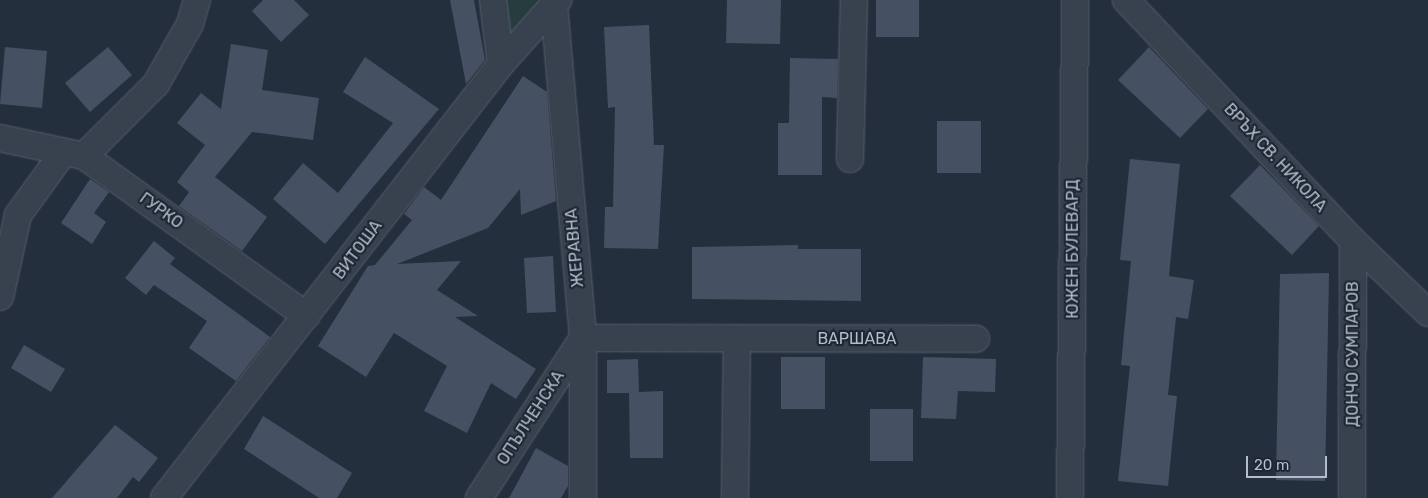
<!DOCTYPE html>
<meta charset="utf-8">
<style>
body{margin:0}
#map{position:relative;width:1428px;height:498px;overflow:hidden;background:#242f3e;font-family:Rubik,sans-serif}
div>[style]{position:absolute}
.green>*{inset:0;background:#263c3f}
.building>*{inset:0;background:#455162}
.roads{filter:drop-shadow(0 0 1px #565f6c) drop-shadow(0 0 1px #565f6c)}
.minor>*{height:26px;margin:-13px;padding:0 13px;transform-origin:13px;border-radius:13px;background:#38414e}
span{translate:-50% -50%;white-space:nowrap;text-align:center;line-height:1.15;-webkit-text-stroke:4.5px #1d2633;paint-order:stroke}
.street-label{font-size:16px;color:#b4bcc9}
.scale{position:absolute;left:1246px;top:456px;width:81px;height:22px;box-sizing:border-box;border:2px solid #b4bcc9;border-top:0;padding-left:6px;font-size:15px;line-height:18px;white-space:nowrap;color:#b4bcc9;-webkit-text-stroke:4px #1d2633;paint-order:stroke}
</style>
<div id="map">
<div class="green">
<div style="clip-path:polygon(505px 0,543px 0,510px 40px)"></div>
</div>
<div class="building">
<div style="clip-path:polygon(263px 0,294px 0,309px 15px,281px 42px,252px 11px)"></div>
<div style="clip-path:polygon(450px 0,474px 0,485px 60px,466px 84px)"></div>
<div style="clip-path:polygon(727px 0,781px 0,780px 44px,726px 43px)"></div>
<div style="clip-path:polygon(876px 0,919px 0,919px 37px,876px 37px)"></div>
<div style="clip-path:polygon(649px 25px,654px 145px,664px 145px,658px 249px,604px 248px,605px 207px,613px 207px,615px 107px,608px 108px,604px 27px)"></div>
<div style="clip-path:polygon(231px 44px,268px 50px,262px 90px,319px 98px,313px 140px,252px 132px,215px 177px,267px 217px,242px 251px,179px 206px,189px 192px,177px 182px,205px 145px,177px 123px,201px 93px,221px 109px)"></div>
<div style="clip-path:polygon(5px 47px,47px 51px,42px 108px,0 104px)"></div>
<div style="clip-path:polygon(108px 47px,132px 75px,90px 112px,65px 83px)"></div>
<div style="clip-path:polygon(1149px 47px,1208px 109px,1180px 138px,1118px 80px)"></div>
<div style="clip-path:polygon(365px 57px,439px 109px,325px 244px,273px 199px,303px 163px,338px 193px,393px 123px,343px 92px)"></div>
<div style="clip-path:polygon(790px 58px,838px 59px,837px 98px,822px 97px,822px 175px,778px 175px,778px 123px,789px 123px)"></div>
<div style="clip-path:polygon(523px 76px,547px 92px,556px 201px,521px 215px,520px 189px,488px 228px,397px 264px,461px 261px,437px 290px,478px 316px,455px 317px,536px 369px,516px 399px,491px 383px,467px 433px,424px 411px,447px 366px,394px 333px,366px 377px,318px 346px,368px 266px,375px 265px,412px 220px,404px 214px,424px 187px,441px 200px)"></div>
<div style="clip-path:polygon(937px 121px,981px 121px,981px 173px,937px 173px)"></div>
<div style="clip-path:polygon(1130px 159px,1180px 164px,1169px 276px,1194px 280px,1188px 319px,1176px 317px,1168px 395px,1177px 396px,1168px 486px,1118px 481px,1130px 366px,1121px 365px,1131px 261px,1120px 260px)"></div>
<div style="clip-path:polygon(1260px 165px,1319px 226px,1292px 255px,1230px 196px)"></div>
<div style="clip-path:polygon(90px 179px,109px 192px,94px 213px,106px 222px,92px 244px,61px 223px)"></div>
<div style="clip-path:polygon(154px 241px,175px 258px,170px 264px,270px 337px,236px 381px,189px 348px,207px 321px,154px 285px,146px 295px,125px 278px)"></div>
<div style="clip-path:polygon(798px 245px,798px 249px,861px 249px,861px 301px,692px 299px,692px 247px)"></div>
<div style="clip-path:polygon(553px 256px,556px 312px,527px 313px,524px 258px)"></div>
<div style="clip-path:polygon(1329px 273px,1325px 481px,1276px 480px,1280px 274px)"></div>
<div style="clip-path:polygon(24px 345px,65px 369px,51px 392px,11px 368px)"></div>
<div style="clip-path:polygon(781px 357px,825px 357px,825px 409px,781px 409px)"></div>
<div style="clip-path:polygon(923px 357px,996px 359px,995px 392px,958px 391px,956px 419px,921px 418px)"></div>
<div style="clip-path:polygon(638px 359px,639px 392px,663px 391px,663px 458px,630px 458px,629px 393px,607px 393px,607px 360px)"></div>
<div style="clip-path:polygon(870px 409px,913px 409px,913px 461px,870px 461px)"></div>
<div style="clip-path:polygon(263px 416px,352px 473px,337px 498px,319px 498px,244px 449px)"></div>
<div style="clip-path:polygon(115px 425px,158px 458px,139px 482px,133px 477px,117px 498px,52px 498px)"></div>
<div style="clip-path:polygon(536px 448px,568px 466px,568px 486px,561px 498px,509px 498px)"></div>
</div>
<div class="roads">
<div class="minor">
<div style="left:493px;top:0;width:64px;rotate:82.9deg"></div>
<div style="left:1126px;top:0;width:331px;rotate:46.7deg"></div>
<div style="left:1353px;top:241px;width:104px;rotate:43.8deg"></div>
<div style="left:554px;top:5px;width:334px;rotate:85deg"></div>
<div style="left:583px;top:338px;width:160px;rotate:90deg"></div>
<div style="left:0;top:138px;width:86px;rotate:12.1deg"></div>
<div style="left:84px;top:156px;width:274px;rotate:35.7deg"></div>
<div style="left:84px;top:156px;width:102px;rotate:-45deg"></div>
<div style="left:156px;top:84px;width:69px;rotate:-60.5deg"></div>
<div style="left:190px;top:24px;width:25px;rotate:-74deg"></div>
<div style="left:850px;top:159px;width:159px;rotate:-88.6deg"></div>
<div style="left:0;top:297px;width:84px;rotate:-77.6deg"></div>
<div style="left:18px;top:215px;width:77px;rotate:-54deg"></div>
<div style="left:164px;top:498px;width:549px;rotate:-52.17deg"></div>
<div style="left:501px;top:64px;width:86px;rotate:-48.3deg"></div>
<div style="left:479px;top:498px;width:191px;rotate:-57deg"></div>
<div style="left:583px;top:338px;width:393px;rotate:0.1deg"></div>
<div style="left:735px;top:498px;width:158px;rotate:-89.3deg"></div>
<div style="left:1070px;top:498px;width:498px;rotate:-89.4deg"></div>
<div style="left:1352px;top:498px;width:257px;rotate:-89.8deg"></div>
</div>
</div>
<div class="street-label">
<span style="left:1275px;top:158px;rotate:47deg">ВРЪХ СВ. НИКОЛА</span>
<span style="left:161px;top:211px;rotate:36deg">ГУРКО</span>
<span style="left:575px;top:248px;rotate:-95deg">ЖЕРАВНА</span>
<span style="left:1073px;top:249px;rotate:-90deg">ЮЖЕН БУЛЕВАРД</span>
<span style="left:358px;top:250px;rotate:-53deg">ВИТОША</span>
<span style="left:857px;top:339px">ВАРШАВА</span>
<span style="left:1353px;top:354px;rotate:-90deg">ДОНЧО СУМПАРОВ</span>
<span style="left:531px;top:418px;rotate:-57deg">ОПЪЛЧЕНСКА</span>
</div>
<div class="scale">20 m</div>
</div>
